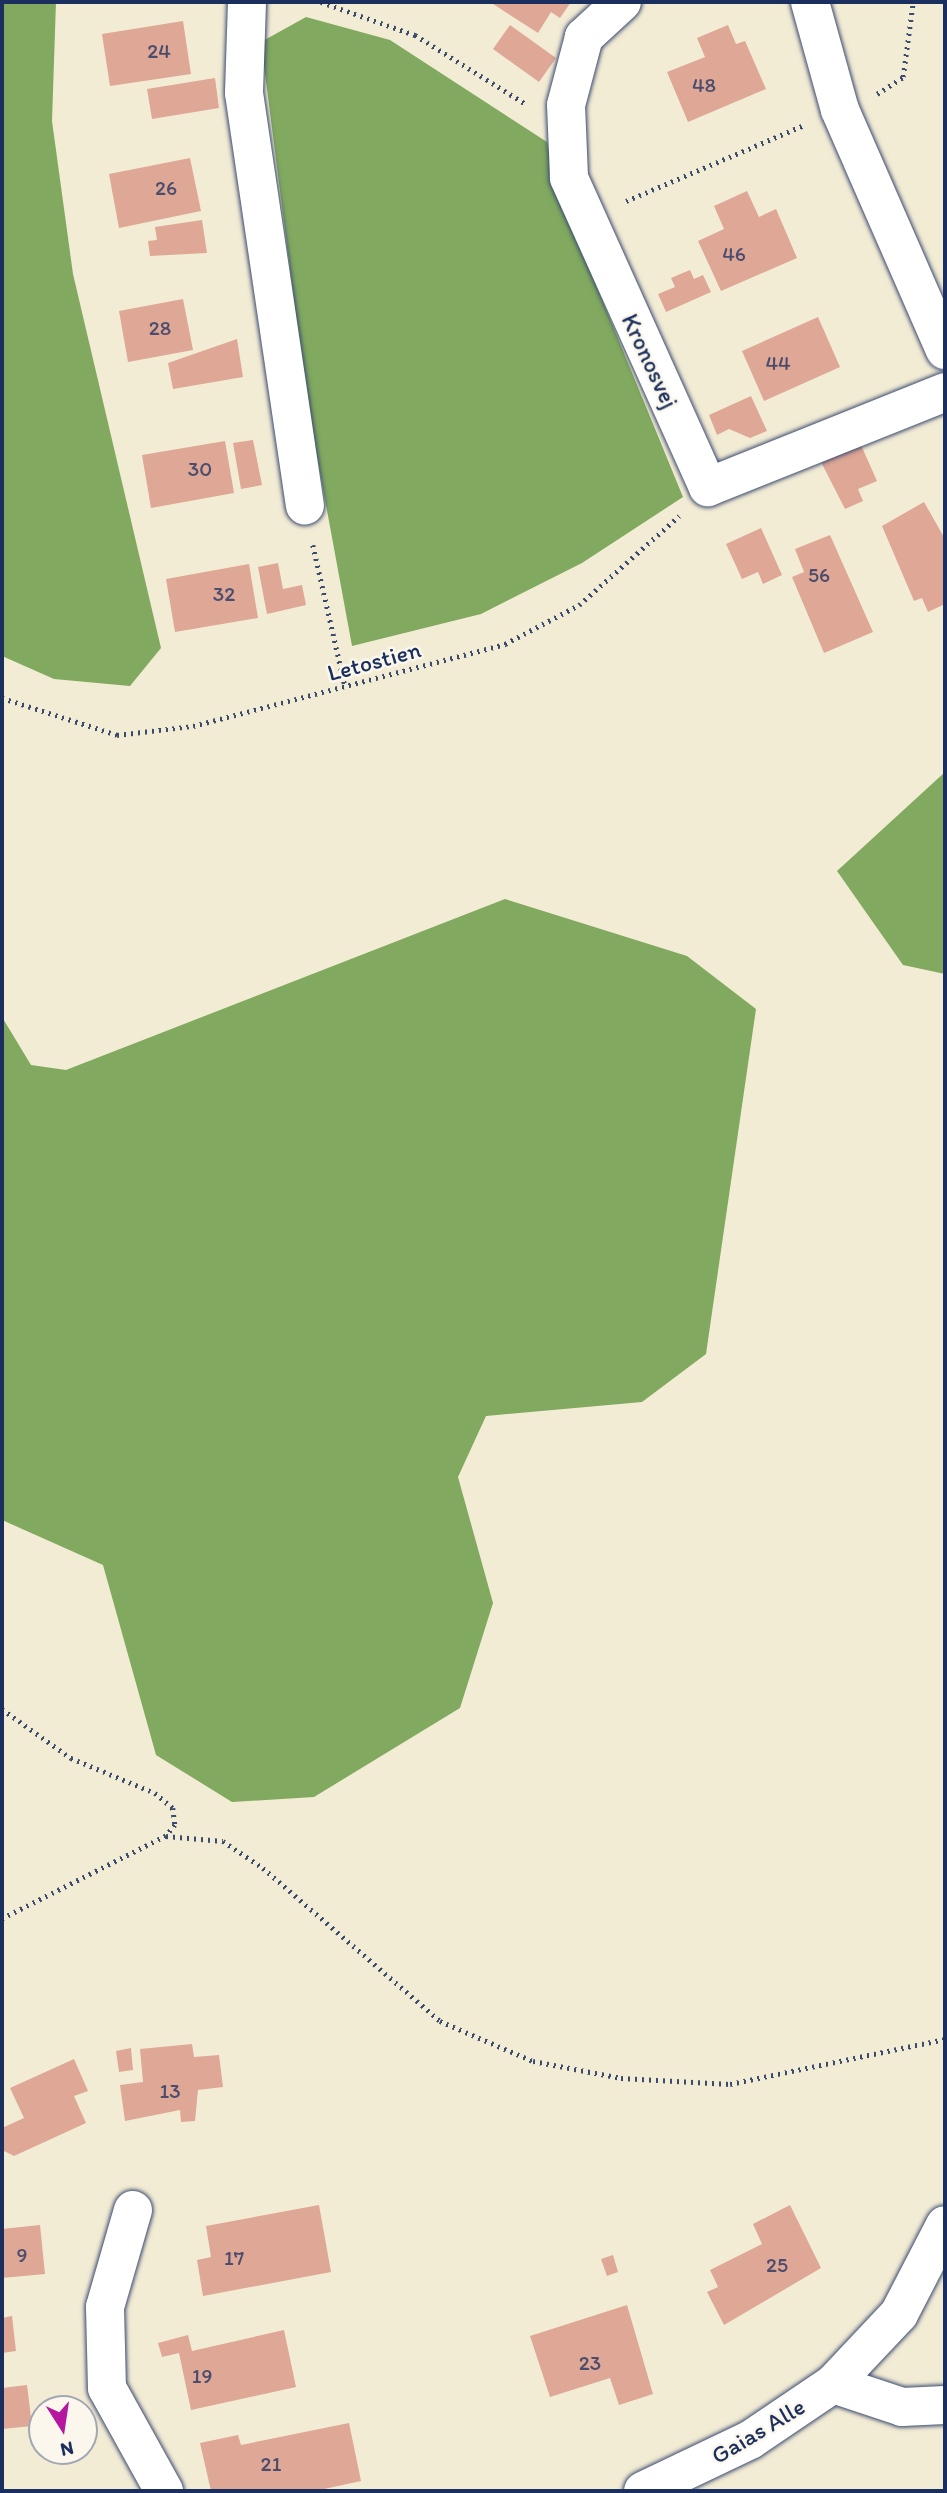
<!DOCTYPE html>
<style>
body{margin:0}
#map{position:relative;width:947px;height:2493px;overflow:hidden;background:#f3ecd5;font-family:Itim,sans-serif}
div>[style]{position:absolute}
.forest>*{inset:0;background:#81a95f}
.building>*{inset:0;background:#dea796}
.path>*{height:4.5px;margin-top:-2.25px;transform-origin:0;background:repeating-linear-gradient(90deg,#3b4b70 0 2px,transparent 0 7px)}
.roads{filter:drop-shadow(0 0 2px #3b4b70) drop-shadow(0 0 2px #3b4b70)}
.street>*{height:38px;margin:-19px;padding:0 19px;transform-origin:19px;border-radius:19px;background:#fff}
span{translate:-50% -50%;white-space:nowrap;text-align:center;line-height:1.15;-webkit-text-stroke:5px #fbf7ec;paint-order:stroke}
.number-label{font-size:21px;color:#4c4d6c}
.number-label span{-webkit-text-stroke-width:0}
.street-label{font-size:24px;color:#1b2f5e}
.frame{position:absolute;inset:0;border:4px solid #1b2f5e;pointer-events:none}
.north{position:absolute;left:28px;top:2395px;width:70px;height:70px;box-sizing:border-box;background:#fbf7ec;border:2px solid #a1a7b3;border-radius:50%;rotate:168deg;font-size:19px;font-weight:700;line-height:28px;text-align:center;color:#1b2f5e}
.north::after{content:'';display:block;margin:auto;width:24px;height:32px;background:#b5179e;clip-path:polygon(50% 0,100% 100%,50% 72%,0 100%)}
</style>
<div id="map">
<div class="forest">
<div style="clip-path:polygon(2px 2px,56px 2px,52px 121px,73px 274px,161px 648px,130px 686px,54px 679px,2px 656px)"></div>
<div style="clip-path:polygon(306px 17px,390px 40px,547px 142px,557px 190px,683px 497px,582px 563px,481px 614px,352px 646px,307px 402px,261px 42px)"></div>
<div style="clip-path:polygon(945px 772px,945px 974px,903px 965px,837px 871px)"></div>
<div style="clip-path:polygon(505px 899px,687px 956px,756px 1009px,706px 1354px,642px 1402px,486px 1416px,458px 1477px,493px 1603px,460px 1708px,314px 1797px,232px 1802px,156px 1755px,103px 1565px,2px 1520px,2px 1017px,31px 1065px,66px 1070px)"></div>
</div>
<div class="building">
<div style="clip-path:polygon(490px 2px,571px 2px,560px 18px,551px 12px,538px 33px)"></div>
<div style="clip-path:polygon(183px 21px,191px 74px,110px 86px,102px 34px)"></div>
<div style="clip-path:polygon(510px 25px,556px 58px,539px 82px,493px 49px)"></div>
<div style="clip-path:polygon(728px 25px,736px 44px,745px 41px,766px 89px,688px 122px,667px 72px,705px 57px,697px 38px)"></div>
<div style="clip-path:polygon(215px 78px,219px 108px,152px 119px,147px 89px)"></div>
<div style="clip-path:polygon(190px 158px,201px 211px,119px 228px,109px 174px)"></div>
<div style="clip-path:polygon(747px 191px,759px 217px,776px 209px,797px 258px,721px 291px,698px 241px,724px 229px,714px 206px)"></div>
<div style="clip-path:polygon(202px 220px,207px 253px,150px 256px,148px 241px,157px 240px,155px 227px)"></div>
<div style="clip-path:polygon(690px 270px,694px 279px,703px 275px,711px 292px,666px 312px,658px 294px,675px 287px,671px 278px)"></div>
<div style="clip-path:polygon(183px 299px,193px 350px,128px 362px,119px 311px)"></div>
<div style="clip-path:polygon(818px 317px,840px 367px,764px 401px,742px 351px)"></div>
<div style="clip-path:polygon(237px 339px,243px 377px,173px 389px,168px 363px)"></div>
<div style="clip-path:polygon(751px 396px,767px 431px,750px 438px,729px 429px,717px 435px,709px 415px)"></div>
<div style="clip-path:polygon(253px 440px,262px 485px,241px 489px,233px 443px)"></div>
<div style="clip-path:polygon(225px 441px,234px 493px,151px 508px,142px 455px)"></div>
<div style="clip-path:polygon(861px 445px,877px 481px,858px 489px,863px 501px,845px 509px,821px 462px)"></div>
<div style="clip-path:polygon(924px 502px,945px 539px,945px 604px,928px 612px,922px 598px,914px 601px,882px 526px)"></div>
<div style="clip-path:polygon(761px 528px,782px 575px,763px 584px,758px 572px,742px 579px,726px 544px)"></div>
<div style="clip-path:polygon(830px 535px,873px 632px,824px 653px,792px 577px,804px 572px,795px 549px)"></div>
<div style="clip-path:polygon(278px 563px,283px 589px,302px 585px,306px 605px,267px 614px,258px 567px)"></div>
<div style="clip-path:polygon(249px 564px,258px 618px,175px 632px,166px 579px)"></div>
<div style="clip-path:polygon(192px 2044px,194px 2057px,219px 2055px,223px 2087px,198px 2090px,195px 2121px,181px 2122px,180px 2110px,125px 2121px,120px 2085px,143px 2082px,140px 2049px)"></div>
<div style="clip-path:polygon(131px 2048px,133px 2070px,119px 2072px,116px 2051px)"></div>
<div style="clip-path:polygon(74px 2059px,88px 2091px,74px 2096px,86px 2123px,14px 2156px,2px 2150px,2px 2128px,24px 2118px,10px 2088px)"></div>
<div style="clip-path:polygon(319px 2205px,331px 2272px,203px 2296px,197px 2260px,211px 2257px,206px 2226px)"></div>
<div style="clip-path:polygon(790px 2205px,821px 2268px,724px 2325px,707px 2292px,718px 2287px,710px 2270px,762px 2244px,753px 2224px)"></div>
<div style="clip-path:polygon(40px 2225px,45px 2274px,2px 2278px,2px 2229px)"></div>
<div style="clip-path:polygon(613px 2255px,618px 2272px,607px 2276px,601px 2259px)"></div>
<div style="clip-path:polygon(627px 2305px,653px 2394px,619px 2405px,610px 2378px,550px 2397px,530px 2336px)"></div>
<div style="clip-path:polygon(12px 2316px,16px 2351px,2px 2353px,2px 2318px)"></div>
<div style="clip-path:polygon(284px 2330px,296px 2387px,191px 2410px,179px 2353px,162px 2357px,158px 2343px,188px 2335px,192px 2351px)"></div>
<div style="clip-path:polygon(27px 2385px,32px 2426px,2px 2429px,2px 2388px)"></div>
<div style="clip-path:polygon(349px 2423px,361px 2481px,315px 2491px,211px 2491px,200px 2443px,238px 2435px,241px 2445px)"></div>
</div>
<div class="path">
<div style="left:321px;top:2px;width:100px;rotate:19.3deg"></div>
<div style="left:415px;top:35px;width:131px;rotate:31.9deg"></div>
<div style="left:877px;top:94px;width:31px;rotate:-33deg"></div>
<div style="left:903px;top:77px;width:76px;rotate:-82.4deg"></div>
<div style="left:626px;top:201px;width:194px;rotate:-23.1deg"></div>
<div style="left:313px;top:545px;width:145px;rotate:77.2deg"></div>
<div style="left:2px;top:698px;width:121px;rotate:17.8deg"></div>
<div style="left:117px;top:735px;width:77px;rotate:-6.8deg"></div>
<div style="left:193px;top:726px;width:323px;rotate:-14.7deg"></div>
<div style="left:505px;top:644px;width:84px;rotate:-27.8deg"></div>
<div style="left:579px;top:605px;width:134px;rotate:-41.7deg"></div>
<div style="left:2px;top:1709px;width:85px;rotate:35.4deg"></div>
<div style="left:71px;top:1758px;width:91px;rotate:22.6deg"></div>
<div style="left:155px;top:1793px;width:23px;rotate:40deg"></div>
<div style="left:173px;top:1808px;width:17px;rotate:83deg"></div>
<div style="left:175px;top:1825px;width:14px;rotate:129deg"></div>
<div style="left:166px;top:1836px;width:184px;rotate:153.2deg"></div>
<div style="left:166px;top:1836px;width:57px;rotate:5deg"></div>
<div style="left:223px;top:1841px;width:48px;rotate:34deg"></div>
<div style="left:263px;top:1868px;width:234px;rotate:40.8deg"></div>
<div style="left:440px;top:2021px;width:101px;rotate:23.3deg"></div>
<div style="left:533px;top:2061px;width:90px;rotate:10.9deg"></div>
<div style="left:621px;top:2078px;width:109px;rotate:3.2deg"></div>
<div style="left:730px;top:2084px;width:220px;rotate:-11.8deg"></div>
</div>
<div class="roads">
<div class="street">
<div style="left:247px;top:2px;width:91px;rotate:91.9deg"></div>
<div style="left:244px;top:93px;width:417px;rotate:81.6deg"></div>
<div style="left:622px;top:2px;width:52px;rotate:137.4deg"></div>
<div style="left:584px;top:37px;width:70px;rotate:104.8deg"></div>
<div style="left:566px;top:105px;width:73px;rotate:87.6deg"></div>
<div style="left:569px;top:178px;width:339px;rotate:65.8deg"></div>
<div style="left:708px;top:487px;width:255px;rotate:-21.8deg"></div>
<div style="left:810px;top:2px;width:112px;rotate:74.5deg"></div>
<div style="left:840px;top:110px;width:262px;rotate:66.4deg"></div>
<div style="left:133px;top:2210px;width:101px;rotate:106.1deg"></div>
<div style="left:105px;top:2307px;width:81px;rotate:88.6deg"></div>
<div style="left:107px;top:2388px;width:118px;rotate:61deg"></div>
<div style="left:833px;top:2384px;width:73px;rotate:18.4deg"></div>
<div style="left:902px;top:2407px;width:43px;rotate:-2.7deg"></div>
<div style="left:643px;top:2491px;width:119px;rotate:-25.5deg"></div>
<div style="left:750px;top:2440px;width:100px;rotate:-34deg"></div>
<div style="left:833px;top:2384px;width:96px;rotate:-46.7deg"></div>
<div style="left:899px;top:2314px;width:100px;rotate:-62.7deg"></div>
</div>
</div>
<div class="number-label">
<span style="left:159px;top:51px">24</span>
<span style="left:704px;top:85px">48</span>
<span style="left:166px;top:188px">26</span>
<span style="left:734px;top:254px">46</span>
<span style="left:160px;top:328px">28</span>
<span style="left:778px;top:363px">44</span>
<span style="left:200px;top:469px">30</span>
<span style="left:819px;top:575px">56</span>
<span style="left:224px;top:594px">32</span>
<span style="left:170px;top:2091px">13</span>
<span style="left:22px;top:2255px">9</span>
<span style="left:234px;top:2258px">17</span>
<span style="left:777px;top:2265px">25</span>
<span style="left:590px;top:2363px">23</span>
<span style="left:202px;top:2376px">19</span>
<span style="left:271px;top:2464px">21</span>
</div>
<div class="street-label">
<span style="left:650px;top:361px;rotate:65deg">Kronosvej</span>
<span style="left:374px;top:661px;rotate:-15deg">Letostien</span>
<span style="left:758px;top:2431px;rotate:-31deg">Gaias Alle</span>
</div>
<div class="frame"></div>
<div class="north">N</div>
</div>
